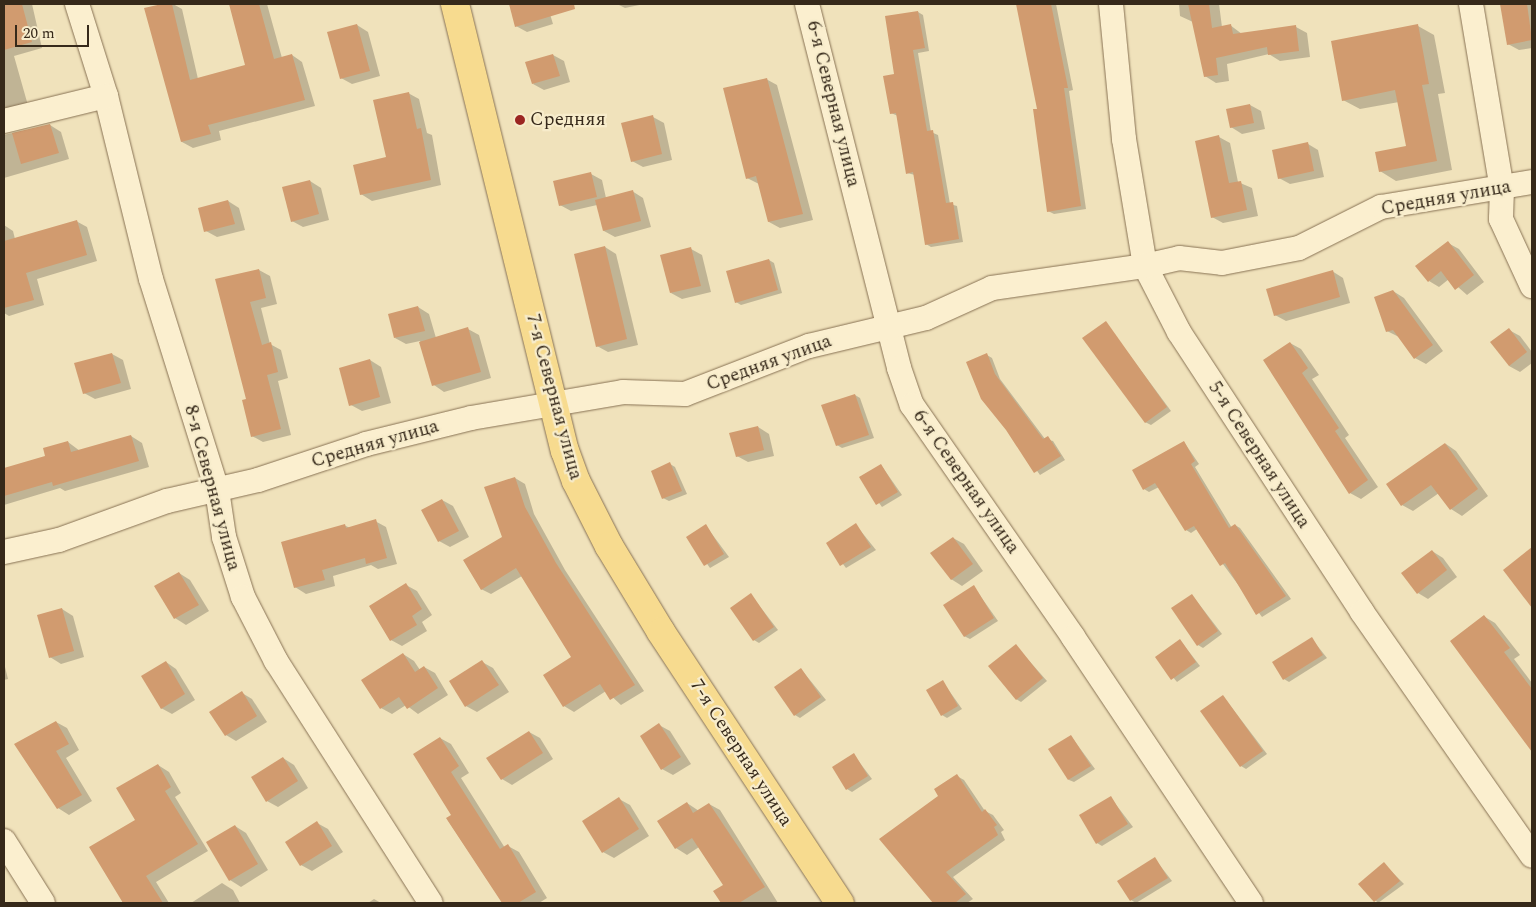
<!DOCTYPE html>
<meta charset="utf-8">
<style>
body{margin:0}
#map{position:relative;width:1536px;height:907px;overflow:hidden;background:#f0e2bb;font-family:Spectral,serif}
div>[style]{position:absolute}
.shadow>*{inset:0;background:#0003}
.building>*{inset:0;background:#d19b6f}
.roads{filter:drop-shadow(0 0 1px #887254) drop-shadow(0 0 1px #887254)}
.minor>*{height:24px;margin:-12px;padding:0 12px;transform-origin:12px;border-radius:12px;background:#fbefcf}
.major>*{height:28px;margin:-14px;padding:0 14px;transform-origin:14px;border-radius:14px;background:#f7db8f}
.dots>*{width:14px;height:14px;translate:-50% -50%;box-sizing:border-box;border:2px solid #f7eccb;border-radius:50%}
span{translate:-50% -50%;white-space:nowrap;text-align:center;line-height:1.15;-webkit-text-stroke:4.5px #f7eccb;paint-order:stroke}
.street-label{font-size:19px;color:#36291a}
.poi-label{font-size:19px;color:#36291a}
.left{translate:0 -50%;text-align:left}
.frame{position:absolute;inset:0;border:5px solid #36291a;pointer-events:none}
.scale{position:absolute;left:15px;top:25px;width:74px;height:22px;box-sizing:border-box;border:2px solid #36291a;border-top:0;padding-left:6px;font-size:15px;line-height:18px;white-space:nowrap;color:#36291a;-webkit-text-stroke:4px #f7eccb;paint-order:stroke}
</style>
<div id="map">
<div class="shadow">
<div style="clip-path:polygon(4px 4px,32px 4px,42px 48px,14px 56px,29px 109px,4px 123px)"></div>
<div style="clip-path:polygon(173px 4px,182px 9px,198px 79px,247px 66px,230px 4px,267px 4px,282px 58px,292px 55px,302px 62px,315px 106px,219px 131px,221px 140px,193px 148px,182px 142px,146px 9px)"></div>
<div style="clip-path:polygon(547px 4px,553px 24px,527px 32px,516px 26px,510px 5px)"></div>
<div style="clip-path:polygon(617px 4px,644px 4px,625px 8px)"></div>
<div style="clip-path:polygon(1018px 4px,1056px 4px,1073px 90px,1069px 91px,1086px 209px,1054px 214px,1048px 211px,1039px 110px)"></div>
<div style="clip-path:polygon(1179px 4px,1219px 4px,1222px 27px,1230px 25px,1242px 34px,1296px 27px,1307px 33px,1310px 57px,1280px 61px,1269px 54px,1227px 64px,1229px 81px,1216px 83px,1205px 76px,1193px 22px,1180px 16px)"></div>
<div style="clip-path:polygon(1501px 4px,1532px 4px,1532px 48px,1519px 50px,1508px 44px)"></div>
<div style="clip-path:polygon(918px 12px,923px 15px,929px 51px,918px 53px,931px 132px,938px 135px,950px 204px,957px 206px,963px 242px,931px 247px,926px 244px,915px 175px,907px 173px,898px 116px,891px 113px,896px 75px)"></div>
<div style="clip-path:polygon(357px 25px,368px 32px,380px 76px,352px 84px,341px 78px)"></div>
<div style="clip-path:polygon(1418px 26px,1434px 35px,1445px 93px,1438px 94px,1452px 170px,1396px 181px,1380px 171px,1407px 147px,1399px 102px,1360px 109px,1343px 100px)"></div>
<div style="clip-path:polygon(553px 55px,564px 61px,570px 82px,544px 90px,533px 84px)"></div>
<div style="clip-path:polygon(766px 79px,777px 85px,813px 220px,780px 228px,769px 222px,759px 184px,747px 178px)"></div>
<div style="clip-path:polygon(408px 93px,419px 99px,427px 133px,432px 135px,441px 185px,372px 201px,361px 194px,388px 158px)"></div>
<div style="clip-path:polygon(1250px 105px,1261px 111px,1265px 129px,1242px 134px,1231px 127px)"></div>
<div style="clip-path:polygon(653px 117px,664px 123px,672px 160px,643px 167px,632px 161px)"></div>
<div style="clip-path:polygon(50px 125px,61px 132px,69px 159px,4px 178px,4px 135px)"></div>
<div style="clip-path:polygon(1219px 137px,1230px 143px,1238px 182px,1252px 188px,1258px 216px,1223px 223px,1212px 217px)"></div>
<div style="clip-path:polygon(1308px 144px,1318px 150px,1324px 177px,1290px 184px,1279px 178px)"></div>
<div style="clip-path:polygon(591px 174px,602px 180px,606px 198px,632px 191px,643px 198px,651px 227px,615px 237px,604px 231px,597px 205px,571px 211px,560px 205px)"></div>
<div style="clip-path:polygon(310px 181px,321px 188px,329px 220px,303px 227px,292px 221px)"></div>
<div style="clip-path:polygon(228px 201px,239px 208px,245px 230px,217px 237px,206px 231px)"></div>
<div style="clip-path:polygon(76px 221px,87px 227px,97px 261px,37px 279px,44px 305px,9px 316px,4px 313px,4px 225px,13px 231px,15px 239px)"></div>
<div style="clip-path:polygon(1448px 243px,1459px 249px,1484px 282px,1467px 295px,1449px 279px,1439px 287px,1429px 281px)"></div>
<div style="clip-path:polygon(605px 247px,616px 254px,638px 345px,608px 352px,597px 346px)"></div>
<div style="clip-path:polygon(691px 249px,702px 255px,711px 292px,682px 299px,671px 293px)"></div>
<div style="clip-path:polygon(769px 260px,774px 263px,782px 293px,741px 305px,736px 302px)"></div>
<div style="clip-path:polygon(259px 270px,270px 276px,277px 304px,261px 308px,270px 344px,281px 350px,288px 378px,278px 381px,291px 435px,263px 442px,252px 436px,247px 400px,217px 280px)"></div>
<div style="clip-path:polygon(1332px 271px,1343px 278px,1350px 303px,1286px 321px,1275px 315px)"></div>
<div style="clip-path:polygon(1393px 291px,1404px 298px,1443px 351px,1426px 364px,1415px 358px,1399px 337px,1387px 331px)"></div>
<div style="clip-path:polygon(418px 307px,429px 314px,436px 338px,468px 329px,479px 335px,491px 378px,444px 392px,434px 385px,420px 341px,406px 344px,395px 338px)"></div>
<div style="clip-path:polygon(1106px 323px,1171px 411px,1151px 425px,1145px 422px)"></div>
<div style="clip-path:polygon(1509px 330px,1520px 336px,1532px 352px,1532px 363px,1520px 372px,1509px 366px)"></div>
<div style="clip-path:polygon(1290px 343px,1301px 349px,1319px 375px,1312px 379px,1349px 435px,1345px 438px,1378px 487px,1361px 499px,1350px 493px,1265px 361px)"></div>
<div style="clip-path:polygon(112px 354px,123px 360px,131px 389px,95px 399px,84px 393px)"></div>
<div style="clip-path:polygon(987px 355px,992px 358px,1000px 379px,1045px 439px,1053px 441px,1065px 460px,1040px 475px,1007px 429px)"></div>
<div style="clip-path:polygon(370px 360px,381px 367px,391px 403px,362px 411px,351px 405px)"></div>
<div style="clip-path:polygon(855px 395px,860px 398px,874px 438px,842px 448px,837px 445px)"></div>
<div style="clip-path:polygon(758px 427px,769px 434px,774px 456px,748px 462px,737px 456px)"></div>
<div style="clip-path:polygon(131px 436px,142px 443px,149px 467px,65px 491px,60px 488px,4px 505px,4px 469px,46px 457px,68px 442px,80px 451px)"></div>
<div style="clip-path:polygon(1184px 442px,1199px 464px,1195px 467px,1232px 528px,1235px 525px,1240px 528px,1291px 599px,1262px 617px,1197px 529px,1191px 533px,1186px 530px,1159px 487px,1149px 492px,1144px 489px)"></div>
<div style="clip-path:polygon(1446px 444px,1456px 451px,1488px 496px,1462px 516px,1451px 509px,1439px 493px,1413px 511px,1402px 505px)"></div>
<div style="clip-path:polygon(670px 464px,675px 467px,687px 494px,669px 501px,663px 498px,652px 471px)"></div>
<div style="clip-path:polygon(881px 465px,902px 495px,882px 507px,860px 477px)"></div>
<div style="clip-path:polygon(515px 478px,525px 484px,534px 514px,565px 570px,644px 691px,621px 705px,606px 691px,574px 712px,564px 706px,573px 657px,522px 576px,491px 594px,481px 589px,503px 538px)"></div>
<div style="clip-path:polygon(442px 500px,453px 506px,469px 537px,450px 547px,439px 541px)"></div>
<div style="clip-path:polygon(375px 521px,386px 527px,397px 564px,378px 569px,371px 565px,333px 576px,335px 586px,306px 594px,295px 587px,344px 525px,350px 528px)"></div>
<div style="clip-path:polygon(856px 525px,876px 550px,846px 568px,827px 543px)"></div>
<div style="clip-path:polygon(706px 526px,729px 557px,710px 568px,688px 537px)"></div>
<div style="clip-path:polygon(953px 538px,964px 544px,983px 571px,962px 586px,951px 579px)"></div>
<div style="clip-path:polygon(1432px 551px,1443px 558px,1457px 577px,1428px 599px,1418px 593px)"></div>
<div style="clip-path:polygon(179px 573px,190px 580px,209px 611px,186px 625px,175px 618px,156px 587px)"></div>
<div style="clip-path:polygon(406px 585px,417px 591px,432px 615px,422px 622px,427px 631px,402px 646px,391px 640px)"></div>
<div style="clip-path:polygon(974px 587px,998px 621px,970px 639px,964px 636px)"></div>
<div style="clip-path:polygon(751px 595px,778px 630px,759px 643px,754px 640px)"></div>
<div style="clip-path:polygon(1192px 595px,1222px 634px,1203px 648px,1198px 645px)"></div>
<div style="clip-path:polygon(62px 609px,73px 616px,84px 657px,61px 664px,50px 657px)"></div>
<div style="clip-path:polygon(1485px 617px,1495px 623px,1520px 655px,1514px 659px,1532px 683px,1532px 749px,1452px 642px)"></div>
<div style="clip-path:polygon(1312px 639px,1327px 658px,1289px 682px,1284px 679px,1274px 663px)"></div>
<div style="clip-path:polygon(1180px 640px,1200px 666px,1177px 682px,1156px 657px)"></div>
<div style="clip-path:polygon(1016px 646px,1047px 681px,1021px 702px,1016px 699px)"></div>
<div style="clip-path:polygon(403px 654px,414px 661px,420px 670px,424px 667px,435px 673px,448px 695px,418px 714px,406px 705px,392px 714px,381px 708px)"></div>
<div style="clip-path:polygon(166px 662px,176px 669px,195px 700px,172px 714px,161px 708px)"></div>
<div style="clip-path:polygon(482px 662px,493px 668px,509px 692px,477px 712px,466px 706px)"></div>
<div style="clip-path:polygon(4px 663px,8px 679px,4px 680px)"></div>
<div style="clip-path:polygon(801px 669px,826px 700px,800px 718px,795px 715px)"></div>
<div style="clip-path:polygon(943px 682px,962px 709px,947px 718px,942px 715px)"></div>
<div style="clip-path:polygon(242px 693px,252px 699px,267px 722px,236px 741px,226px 735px)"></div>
<div style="clip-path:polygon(1223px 696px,1267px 754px,1246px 769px,1241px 766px)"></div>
<div style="clip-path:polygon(56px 722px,67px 728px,79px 750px,66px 758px,92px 801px,69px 815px,58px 808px,16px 745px)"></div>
<div style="clip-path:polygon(659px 725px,670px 731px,691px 764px,673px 775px,662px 769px)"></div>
<div style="clip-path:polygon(529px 732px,540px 738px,553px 759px,512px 785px,502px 779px)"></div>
<div style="clip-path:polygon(1071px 736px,1095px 769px,1074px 782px,1069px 780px)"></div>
<div style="clip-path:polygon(440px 738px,451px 744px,469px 773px,461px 778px,505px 848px,508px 846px,519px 852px,547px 898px,539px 903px,503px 903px,447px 819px,453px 815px)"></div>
<div style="clip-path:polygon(854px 755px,872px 779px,852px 792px,847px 789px)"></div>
<div style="clip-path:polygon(283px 758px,294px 765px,308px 788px,278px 807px,267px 801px)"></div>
<div style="clip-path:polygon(158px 765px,169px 772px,181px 793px,175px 797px,208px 851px,156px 882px,169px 903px,122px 903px,137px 820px)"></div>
<div style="clip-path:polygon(957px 776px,964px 780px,985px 811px,993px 815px,1004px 830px,1001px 832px,1005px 840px,953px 877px,973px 899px,967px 903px,934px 903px,880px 839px,940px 797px)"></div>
<div style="clip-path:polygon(1111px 798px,1133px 827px,1102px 846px,1097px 843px)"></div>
<div style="clip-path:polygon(619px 799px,630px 805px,649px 836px,614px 858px,603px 852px)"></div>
<div style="clip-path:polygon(687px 803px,699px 811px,709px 804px,720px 810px,778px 903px,722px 903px,715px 891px,725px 885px,699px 847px,687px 855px,676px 848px)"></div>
<div style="clip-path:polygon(317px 823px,328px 829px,343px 852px,312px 871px,301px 865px)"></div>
<div style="clip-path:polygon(235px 826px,246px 833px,268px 870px,241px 887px,230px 880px)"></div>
<div style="clip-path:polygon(1155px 859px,1172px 881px,1136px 903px,1131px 900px)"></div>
<div style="clip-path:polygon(1384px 864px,1404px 884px,1378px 903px,1360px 884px)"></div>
<div style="clip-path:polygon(222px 883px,233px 890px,240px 903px,191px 903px)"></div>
<div style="clip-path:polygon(374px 899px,381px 903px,368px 903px)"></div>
</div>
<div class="building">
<div style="clip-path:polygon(4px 4px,22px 4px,32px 42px,4px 50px)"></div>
<div style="clip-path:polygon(162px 4px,172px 4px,190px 80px,245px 65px,229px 4px,259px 4px,274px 59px,292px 54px,305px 100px,208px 125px,211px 134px,181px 142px,144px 8px)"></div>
<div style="clip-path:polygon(509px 4px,574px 4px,575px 9px,515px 27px)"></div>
<div style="clip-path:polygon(1016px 4px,1051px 4px,1068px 88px,1064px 88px,1081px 206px,1047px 212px,1033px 109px,1037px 109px)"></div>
<div style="clip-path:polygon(1188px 4px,1209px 4px,1212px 28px,1231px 24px,1233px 34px,1296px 25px,1299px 51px,1268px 55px,1267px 47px,1216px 58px,1218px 75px,1204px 77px)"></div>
<div style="clip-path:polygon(1500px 4px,1527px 4px,1532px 40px,1507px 45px)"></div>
<div style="clip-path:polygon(918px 11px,925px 48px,913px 50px,927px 131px,933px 130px,946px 203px,953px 202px,959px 239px,925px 245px,913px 172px,906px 174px,896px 113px,890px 114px,883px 76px,894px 74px,885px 16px)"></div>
<div style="clip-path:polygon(357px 24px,370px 71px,340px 79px,327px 32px)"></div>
<div style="clip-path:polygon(1418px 24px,1429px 84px,1422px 85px,1437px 161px,1379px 172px,1375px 152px,1406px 146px,1395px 90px,1342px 101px,1331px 41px)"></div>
<div style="clip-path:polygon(553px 54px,560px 76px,532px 84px,525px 62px)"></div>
<div style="clip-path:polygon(767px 78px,803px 214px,768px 222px,756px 176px,746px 179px,723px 88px)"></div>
<div style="clip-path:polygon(409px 92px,417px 129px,421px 128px,431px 180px,360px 195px,353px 165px,386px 157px,373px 100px)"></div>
<div style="clip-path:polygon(1250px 104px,1254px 123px,1230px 128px,1226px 109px)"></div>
<div style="clip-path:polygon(653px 115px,662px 154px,631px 162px,621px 123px)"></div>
<div style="clip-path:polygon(50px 124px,59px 153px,21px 164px,12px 133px)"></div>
<div style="clip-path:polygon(1219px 135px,1229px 183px,1241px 181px,1247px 210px,1211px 218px,1195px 141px)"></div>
<div style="clip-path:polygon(1308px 142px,1314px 171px,1278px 179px,1272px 150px)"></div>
<div style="clip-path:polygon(591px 172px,597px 197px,559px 206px,553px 181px)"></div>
<div style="clip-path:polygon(310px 180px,319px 214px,291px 222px,282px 187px)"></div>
<div style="clip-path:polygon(633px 190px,641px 221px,603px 231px,595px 200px)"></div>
<div style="clip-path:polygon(228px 200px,235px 224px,204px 232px,198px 208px)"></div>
<div style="clip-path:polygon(77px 220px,87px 255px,26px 273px,34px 300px,4px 308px,4px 241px)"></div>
<div style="clip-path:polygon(1448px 241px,1474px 275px,1455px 290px,1441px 271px,1428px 282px,1415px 266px)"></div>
<div style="clip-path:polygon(605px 246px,627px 339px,596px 347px,574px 254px)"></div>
<div style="clip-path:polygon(691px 247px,701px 286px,670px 293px,660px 255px)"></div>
<div style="clip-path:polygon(769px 259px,778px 290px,735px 303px,726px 271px)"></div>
<div style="clip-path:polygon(259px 269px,266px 298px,250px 302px,262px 345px,271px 342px,278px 372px,267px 375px,281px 429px,251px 437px,242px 400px,246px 399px,215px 279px)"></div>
<div style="clip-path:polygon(1333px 270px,1340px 297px,1274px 316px,1266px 289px)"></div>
<div style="clip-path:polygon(1393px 290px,1433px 345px,1414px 359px,1393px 330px,1386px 332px,1374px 297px)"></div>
<div style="clip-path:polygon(418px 306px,425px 331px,394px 338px,388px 314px)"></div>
<div style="clip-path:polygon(1106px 321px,1167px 407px,1145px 423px,1082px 338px)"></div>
<div style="clip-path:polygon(468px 327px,481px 372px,432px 386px,419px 342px)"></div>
<div style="clip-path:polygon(1509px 328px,1527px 352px,1509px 366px,1490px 342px)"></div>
<div style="clip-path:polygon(1290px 342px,1308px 368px,1302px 373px,1339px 428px,1335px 431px,1368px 480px,1349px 494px,1263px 360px)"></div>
<div style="clip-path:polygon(112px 353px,121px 383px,83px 394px,74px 363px)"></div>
<div style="clip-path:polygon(987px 353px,995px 374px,1043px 439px,1048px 436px,1061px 456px,1034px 473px,1006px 430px,981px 399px,966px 362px)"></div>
<div style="clip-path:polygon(370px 359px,380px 397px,349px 406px,339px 368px)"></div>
<div style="clip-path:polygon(855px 394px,869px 435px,836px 446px,821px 405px)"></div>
<div style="clip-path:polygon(758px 426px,764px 450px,736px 457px,729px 433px)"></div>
<div style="clip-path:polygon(131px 435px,139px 461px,53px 486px,52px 482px,4px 496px,4px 468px,45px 456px,43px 448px,68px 441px,71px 452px)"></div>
<div style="clip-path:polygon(1184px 441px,1195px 461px,1191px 464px,1229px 528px,1235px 524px,1286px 596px,1256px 615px,1225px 563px,1220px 566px,1194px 526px,1185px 531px,1155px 483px,1143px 490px,1132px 470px)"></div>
<div style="clip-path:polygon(1445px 443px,1478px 489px,1450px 510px,1431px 485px,1401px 506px,1386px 484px)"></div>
<div style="clip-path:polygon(670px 462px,682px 491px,662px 499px,651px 471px)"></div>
<div style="clip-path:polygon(881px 464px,898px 492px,876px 505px,859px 477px)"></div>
<div style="clip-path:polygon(515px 477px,525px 507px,556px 563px,635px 685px,610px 700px,600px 684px,563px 707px,543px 675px,571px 657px,516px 568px,481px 590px,463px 560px,502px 537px,484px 487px)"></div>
<div style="clip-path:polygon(442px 499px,459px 531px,438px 542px,421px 510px)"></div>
<div style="clip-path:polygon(376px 519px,387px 558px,366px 564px,365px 558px,322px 570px,325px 580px,294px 588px,281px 542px,345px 524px,346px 528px)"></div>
<div style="clip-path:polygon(856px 523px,871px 547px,840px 566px,826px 543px)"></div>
<div style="clip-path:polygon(706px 524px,724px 554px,704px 566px,686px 537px)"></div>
<div style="clip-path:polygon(953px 537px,973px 564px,951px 580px,930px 553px)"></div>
<div style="clip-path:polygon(1532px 547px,1532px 608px,1503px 570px)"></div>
<div style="clip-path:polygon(1432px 550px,1447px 570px,1417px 594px,1401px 573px)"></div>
<div style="clip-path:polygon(179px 572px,199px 605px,174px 619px,154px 586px)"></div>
<div style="clip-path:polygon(406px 583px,422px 609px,412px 616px,417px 625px,390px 641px,369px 606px)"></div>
<div style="clip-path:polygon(974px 585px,994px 618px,964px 637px,943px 605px)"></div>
<div style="clip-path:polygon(751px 593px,774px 627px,753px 641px,730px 608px)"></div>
<div style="clip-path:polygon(1192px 594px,1218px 631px,1197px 646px,1171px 608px)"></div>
<div style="clip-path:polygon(62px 608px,74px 651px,49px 658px,37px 615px)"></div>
<div style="clip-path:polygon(1484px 615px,1510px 648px,1504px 652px,1532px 689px,1532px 752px,1450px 641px)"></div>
<div style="clip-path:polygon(1312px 637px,1323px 655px,1283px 680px,1272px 662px)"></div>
<div style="clip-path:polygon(1180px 639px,1196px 662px,1171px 680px,1155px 657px)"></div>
<div style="clip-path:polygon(1016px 644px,1043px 678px,1016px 700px,988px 666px)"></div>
<div style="clip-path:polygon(403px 653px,415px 672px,424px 666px,438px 688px,407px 709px,399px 697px,380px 709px,361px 680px)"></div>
<div style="clip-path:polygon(482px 660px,499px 685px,465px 707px,449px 681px)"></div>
<div style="clip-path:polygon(166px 661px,185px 694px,161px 709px,141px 676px)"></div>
<div style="clip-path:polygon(801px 668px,821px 697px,794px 716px,774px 687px)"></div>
<div style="clip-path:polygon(943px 680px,958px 706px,941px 716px,926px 690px)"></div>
<div style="clip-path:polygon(242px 691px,257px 716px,225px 736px,209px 712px)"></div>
<div style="clip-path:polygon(1223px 695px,1263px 751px,1240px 767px,1200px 711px)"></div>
<div style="clip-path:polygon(56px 721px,69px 744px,56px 751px,82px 795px,57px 809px,14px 744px)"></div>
<div style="clip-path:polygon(659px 723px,681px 757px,661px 770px,640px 736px)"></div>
<div style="clip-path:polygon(529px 731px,543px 753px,501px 780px,486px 758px)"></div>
<div style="clip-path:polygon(1071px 735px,1091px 766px,1068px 780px,1048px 749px)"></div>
<div style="clip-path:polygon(440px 737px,459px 766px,451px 772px,500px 849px,508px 844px,536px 892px,518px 903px,502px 903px,446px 818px,451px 815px,413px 754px)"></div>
<div style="clip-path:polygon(854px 753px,868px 776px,846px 790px,832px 767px)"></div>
<div style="clip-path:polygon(283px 757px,298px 781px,266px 802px,251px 777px)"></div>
<div style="clip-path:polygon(158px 764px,171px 787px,165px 791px,198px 844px,146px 876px,163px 903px,123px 903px,89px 847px,135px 820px,116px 788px)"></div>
<div style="clip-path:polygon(957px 774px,982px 812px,985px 809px,997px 825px,994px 827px,998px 835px,946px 872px,966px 894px,955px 903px,933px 903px,879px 839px,938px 796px,934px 789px)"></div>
<div style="clip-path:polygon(1111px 796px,1128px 824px,1096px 844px,1079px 815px)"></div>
<div style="clip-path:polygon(619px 797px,639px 829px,602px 853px,582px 821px)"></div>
<div style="clip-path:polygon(687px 802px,693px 813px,709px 803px,765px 887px,739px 903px,721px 903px,713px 891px,723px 885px,692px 838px,675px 849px,657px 821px)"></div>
<div style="clip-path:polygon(317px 821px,332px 846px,300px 866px,285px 842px)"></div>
<div style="clip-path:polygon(235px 825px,258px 864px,229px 881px,206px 842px)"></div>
<div style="clip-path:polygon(1155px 857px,1168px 878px,1130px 901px,1117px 881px)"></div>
<div style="clip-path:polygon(1384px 862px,1400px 881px,1374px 902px,1358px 884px)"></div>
</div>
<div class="roads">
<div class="minor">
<div style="left:77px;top:4px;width:96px;rotate:72.5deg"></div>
<div style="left:106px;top:96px;width:188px;rotate:76.2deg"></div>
<div style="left:151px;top:279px;width:221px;rotate:72.6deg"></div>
<div style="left:217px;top:490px;width:48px;rotate:81.5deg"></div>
<div style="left:224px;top:537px;width:63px;rotate:72.4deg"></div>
<div style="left:243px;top:597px;width:72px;rotate:62.7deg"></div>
<div style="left:276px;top:661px;width:287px;rotate:57.4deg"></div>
<div style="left:807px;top:4px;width:375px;rotate:75.8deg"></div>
<div style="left:899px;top:368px;width:39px;rotate:71deg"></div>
<div style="left:912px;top:405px;width:282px;rotate:55.2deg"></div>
<div style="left:1073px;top:637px;width:320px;rotate:56.2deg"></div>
<div style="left:1111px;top:4px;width:136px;rotate:84.5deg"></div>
<div style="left:1124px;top:139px;width:129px;rotate:80.6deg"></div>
<div style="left:1145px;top:266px;width:74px;rotate:62.7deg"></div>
<div style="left:1179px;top:332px;width:334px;rotate:56.8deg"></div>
<div style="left:1362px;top:612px;width:297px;rotate:55.1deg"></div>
<div style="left:1471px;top:4px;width:188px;rotate:80.5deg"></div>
<div style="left:1502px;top:189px;width:30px;rotate:92deg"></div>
<div style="left:1501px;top:219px;width:74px;rotate:65.2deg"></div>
<div style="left:4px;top:121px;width:105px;rotate:-13.8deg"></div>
<div style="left:4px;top:552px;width:56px;rotate:-12.3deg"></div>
<div style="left:59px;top:540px;width:115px;rotate:-19.9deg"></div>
<div style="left:167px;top:501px;width:93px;rotate:-13deg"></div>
<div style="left:258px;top:480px;width:114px;rotate:-18.4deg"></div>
<div style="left:366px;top:444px;width:108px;rotate:-13.9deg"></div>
<div style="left:471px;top:418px;width:154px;rotate:-9.7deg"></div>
<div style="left:623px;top:392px;width:62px;rotate:1.8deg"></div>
<div style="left:685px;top:394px;width:133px;rotate:-21.2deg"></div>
<div style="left:809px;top:346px;width:120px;rotate:-13.5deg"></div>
<div style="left:926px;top:318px;width:72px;rotate:-24.4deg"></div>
<div style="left:992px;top:288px;width:155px;rotate:-8.2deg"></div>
<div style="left:1145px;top:266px;width:35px;rotate:-13deg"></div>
<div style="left:1179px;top:258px;width:43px;rotate:6.6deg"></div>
<div style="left:1222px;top:263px;width:78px;rotate:-11deg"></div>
<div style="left:1299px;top:248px;width:92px;rotate:-26.6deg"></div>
<div style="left:1381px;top:207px;width:153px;rotate:-9.4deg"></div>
<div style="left:4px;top:841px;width:73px;rotate:57.8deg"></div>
</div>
<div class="major">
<div style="left:455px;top:4px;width:460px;rotate:76.2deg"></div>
<div style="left:565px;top:451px;width:32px;rotate:70deg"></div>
<div style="left:576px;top:481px;width:73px;rotate:63.1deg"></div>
<div style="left:609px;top:546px;width:100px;rotate:58.8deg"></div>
<div style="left:661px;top:632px;width:325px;rotate:56.6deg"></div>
</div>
</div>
<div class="dots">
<div style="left:520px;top:120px;background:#9b2521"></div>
</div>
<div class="street-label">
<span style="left:833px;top:104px;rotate:76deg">6-я Северная улица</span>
<span style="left:1446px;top:198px;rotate:-10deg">Средняя улица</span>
<span style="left:769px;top:363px;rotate:-20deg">Средняя улица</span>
<span style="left:554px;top:397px;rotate:75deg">7-я Северная улица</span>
<span style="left:375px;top:444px;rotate:-16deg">Средняя улица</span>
<span style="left:1259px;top:455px;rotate:57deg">5-я Северная улица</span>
<span style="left:966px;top:482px;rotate:55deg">6-я Северная улица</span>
<span style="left:212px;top:488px;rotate:75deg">8-я Северная улица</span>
<span style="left:741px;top:753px;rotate:57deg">7-я Северная улица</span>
</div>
<div class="poi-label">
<span class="left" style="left:530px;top:120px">Средняя</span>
</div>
<div class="frame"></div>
<div class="scale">20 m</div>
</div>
